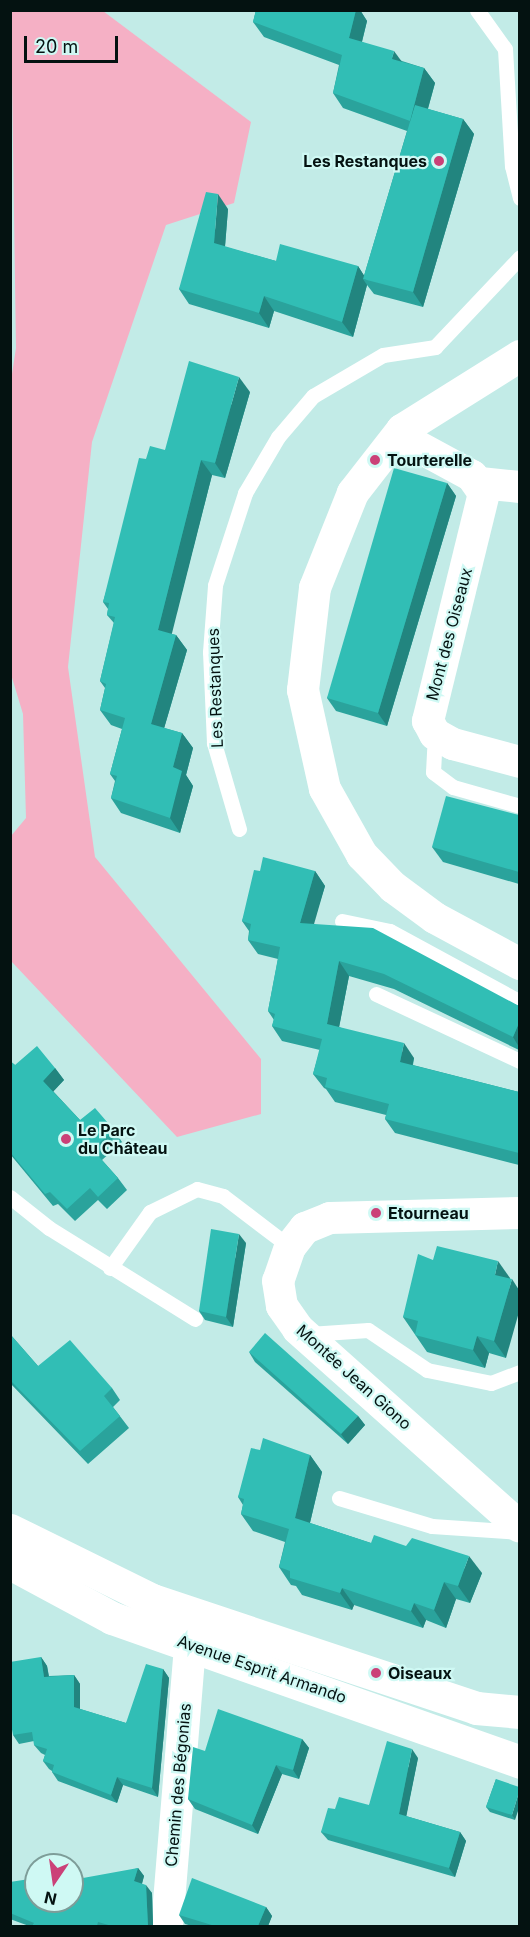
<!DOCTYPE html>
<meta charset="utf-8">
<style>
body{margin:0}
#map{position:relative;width:530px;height:1937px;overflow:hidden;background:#c2ebe7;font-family:Inter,sans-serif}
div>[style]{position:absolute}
.green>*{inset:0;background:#f5b0c5}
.lane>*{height:15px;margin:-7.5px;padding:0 7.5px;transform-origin:7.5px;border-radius:7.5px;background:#fff}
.street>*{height:32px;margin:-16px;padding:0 16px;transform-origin:16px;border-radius:16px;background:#fff}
.secondary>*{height:33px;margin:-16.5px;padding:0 16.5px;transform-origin:16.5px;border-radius:16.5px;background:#fff}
.wall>*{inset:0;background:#2aa39c}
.shaded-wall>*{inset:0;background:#22857f}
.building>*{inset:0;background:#31beb5}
.dots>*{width:16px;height:16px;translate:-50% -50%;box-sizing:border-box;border:3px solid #cff9f4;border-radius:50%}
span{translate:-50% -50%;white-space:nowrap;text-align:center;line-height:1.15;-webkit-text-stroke:4.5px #cff9f4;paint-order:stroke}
.poi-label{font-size:16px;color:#041211;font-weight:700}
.right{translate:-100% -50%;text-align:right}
.left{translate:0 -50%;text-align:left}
.street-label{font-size:16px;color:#041211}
.frame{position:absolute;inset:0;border:12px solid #041211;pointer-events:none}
.north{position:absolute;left:24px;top:1853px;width:60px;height:60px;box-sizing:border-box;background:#cff9f4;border:2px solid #7e9d99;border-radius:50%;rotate:193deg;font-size:16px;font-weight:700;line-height:24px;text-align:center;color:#041211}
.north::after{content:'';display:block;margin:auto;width:21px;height:27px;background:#cb4178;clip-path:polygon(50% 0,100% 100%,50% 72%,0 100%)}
.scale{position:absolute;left:24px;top:36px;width:94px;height:27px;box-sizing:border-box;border:3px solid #041211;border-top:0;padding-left:8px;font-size:18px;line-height:21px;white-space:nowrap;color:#041211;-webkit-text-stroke:4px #cff9f4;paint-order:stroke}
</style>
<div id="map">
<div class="green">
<div style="clip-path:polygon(11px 11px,103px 11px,251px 122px,234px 203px,166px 225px,92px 442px,68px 667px,95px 857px,261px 1059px,261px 1114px,177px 1137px,11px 961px,11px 836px,26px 818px,23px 714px,10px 671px,10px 387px,16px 348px)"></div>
</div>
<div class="lane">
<div style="left:477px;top:10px;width:48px;rotate:54.3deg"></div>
<div style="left:505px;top:49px;width:117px;rotate:86.6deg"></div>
<div style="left:512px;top:166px;width:33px;rotate:76deg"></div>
<div style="left:435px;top:734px;width:38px;rotate:93deg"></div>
<div style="left:433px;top:772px;width:25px;rotate:37deg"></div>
<div style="left:453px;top:787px;width:70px;rotate:15.8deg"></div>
<div style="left:239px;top:829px;width:90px;rotate:-106.2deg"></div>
<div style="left:214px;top:743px;width:91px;rotate:-92.5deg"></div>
<div style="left:210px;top:652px;width:67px;rotate:-85.7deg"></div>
<div style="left:215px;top:585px;width:97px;rotate:-71.9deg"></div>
<div style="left:245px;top:493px;width:65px;rotate:-59.5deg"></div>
<div style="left:278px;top:437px;width:54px;rotate:-49.5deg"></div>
<div style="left:313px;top:396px;width:81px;rotate:-30.4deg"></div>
<div style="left:383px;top:355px;width:53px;rotate:-8.7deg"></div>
<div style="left:435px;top:347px;width:124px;rotate:-46.6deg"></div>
<div style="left:342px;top:921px;width:49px;rotate:11.8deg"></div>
<div style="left:390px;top:931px;width:148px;rotate:28.6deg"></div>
<div style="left:376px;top:994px;width:159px;rotate:25deg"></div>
<div style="left:10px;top:1197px;width:50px;rotate:38.5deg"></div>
<div style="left:49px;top:1228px;width:172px;rotate:31.9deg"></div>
<div style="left:110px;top:1268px;width:69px;rotate:-54.5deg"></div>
<div style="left:150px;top:1212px;width:52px;rotate:-26.1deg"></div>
<div style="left:197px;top:1189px;width:27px;rotate:15deg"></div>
<div style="left:223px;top:1196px;width:84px;rotate:37.3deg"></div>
<div style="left:309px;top:1334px;width:59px;rotate:-3.9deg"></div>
<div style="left:368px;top:1330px;width:71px;rotate:34.1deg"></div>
<div style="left:427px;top:1370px;width:65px;rotate:11.5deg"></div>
<div style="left:491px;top:1383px;width:31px;rotate:-21deg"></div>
<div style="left:339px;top:1498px;width:97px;rotate:16.8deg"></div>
<div style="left:432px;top:1526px;width:88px;rotate:3.9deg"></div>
</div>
<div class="street">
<div style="left:520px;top:356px;width:139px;rotate:147.9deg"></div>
<div style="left:402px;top:430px;width:80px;rotate:127.9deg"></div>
<div style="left:353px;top:493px;width:102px;rotate:111.8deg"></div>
<div style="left:315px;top:588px;width:103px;rotate:96.7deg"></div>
<div style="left:303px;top:690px;width:101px;rotate:77.5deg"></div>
<div style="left:325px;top:789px;width:76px;rotate:60.7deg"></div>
<div style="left:362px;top:855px;width:45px;rotate:45.9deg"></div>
<div style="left:393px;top:887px;width:52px;rotate:36.4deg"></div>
<div style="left:435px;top:918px;width:97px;rotate:28.4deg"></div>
<div style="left:402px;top:430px;width:20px;rotate:49deg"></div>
<div style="left:415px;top:445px;width:65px;rotate:28.5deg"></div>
<div style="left:472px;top:476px;width:21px;rotate:55deg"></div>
<div style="left:484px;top:493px;width:235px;rotate:103.8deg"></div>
<div style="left:428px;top:721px;width:15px;rotate:62deg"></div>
<div style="left:435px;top:734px;width:21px;rotate:29deg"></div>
<div style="left:453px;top:744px;width:69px;rotate:15deg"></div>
<div style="left:480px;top:483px;width:40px;rotate:5.7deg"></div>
<div style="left:520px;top:1213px;width:190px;rotate:178.5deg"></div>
<div style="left:330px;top:1218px;width:27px;rotate:158deg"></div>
<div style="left:305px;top:1228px;width:24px;rotate:128deg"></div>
<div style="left:290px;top:1247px;width:36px;rotate:109deg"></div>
<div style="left:278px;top:1281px;width:25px;rotate:81deg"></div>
<div style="left:282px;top:1306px;width:28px;rotate:55deg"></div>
<div style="left:298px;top:1329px;width:297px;rotate:41.7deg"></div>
<div style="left:167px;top:1926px;width:283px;rotate:-85.3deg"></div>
</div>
<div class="secondary">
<div style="left:10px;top:1530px;width:158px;rotate:26.2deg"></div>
<div style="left:152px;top:1600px;width:342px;rotate:18.4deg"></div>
<div style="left:476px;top:1708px;width:44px;rotate:5.2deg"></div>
<div style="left:10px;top:1563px;width:116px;rotate:28.3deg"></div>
<div style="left:112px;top:1618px;width:433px;rotate:19.4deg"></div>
</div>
<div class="wall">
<div style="clip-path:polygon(256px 10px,360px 10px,367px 21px,362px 42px,402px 61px,424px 68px,435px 83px,428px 109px,463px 119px,474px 134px,423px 307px,374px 294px,367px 285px,353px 337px,274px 311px,269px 328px,189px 304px,179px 289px,228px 209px,225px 247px,276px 261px,358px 266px,364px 276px,407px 131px,343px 108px,333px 93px,339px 65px,264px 37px,253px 22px)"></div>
<div style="clip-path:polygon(250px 392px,225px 478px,212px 475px,171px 634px,176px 635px,187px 650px,164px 728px,182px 733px,193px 748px,186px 775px,193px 786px,180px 833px,121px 813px,111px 798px,115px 781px,110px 774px,122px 729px,111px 725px,100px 710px,105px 688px,100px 681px,114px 623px,107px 615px,108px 609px,103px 602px,146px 459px,165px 450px)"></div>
<div style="clip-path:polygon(447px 483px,456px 496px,387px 726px,336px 711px,327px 698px)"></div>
<div style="clip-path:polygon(519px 815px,519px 884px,443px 862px,432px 847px)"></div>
<div style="clip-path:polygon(260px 871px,315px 871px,325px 886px,313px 924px,519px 1006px,519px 1050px,394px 989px,349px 976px,339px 1027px,414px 1058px,413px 1065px,519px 1092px,519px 1165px,395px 1133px,385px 1119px,386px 1115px,335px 1102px,326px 1089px,324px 1088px,313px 1074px,320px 1050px,282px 1041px,272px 1026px,274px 1020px,268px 1011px,278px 959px,258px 954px,248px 940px,249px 931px,242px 921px)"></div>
<div style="clip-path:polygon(10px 1061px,15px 1065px,55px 1068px,64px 1080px,53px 1091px,80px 1120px,114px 1130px,122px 1142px,102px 1160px,118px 1178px,127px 1190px,107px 1209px,98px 1200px,75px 1221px,58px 1204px,53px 1206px,10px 1154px)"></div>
<div style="clip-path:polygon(246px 1243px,233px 1327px,205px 1320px,199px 1311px)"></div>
<div style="clip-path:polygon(433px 1260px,510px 1278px,506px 1358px,489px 1353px,485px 1368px,427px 1352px,403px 1317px)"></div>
<div style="clip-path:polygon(10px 1334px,38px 1366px,112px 1388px,120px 1400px,113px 1407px,129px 1428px,88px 1464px,10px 1383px)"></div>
<div style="clip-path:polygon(249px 1352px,358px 1416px,365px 1425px,348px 1444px,255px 1362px)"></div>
<div style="clip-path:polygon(260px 1450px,310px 1455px,322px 1472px,310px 1523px,371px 1543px,482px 1573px,470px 1603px,456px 1599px,446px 1628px,426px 1620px,423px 1628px,354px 1605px,352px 1610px,302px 1595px,296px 1586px,291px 1585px,279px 1567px,285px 1542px,253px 1531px,241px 1514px,243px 1505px,238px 1497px)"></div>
<div style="clip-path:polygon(41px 1657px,47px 1666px,49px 1676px,74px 1675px,80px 1684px,80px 1709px,126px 1723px,163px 1669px,169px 1678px,158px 1797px,123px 1785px,117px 1803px,58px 1781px,52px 1772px,52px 1771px,49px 1769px,43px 1761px,45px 1755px,41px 1753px,34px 1745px,34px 1741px,19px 1744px,13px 1735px)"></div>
<div style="clip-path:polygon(302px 1739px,309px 1748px,299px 1779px,282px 1774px,258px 1834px,195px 1809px,188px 1799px,205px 1751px)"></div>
<div style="clip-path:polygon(418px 1758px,406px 1816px,460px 1832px,466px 1841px,455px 1877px,328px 1840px,321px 1832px,335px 1809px,369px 1805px)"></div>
<div style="clip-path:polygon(496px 1779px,515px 1820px,490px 1812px,486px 1807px)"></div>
<div style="clip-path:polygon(138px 1868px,144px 1876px,142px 1884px,152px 1893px,153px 1926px,29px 1926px,10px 1919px,10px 1882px,36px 1901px)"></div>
<div style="clip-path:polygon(266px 1907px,272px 1916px,268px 1926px,192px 1926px,185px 1924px,179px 1915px)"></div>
</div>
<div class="shaded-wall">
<div style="clip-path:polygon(356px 10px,360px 10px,367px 21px,359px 53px,349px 38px)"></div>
<div style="clip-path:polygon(394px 51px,405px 66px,392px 59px)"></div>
<div style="clip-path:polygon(424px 68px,435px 83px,420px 136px,410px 121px)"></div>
<div style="clip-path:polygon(463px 119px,474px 134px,423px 307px,413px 292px)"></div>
<div style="clip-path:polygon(218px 194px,228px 209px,224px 258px,214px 243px)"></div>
<div style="clip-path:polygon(358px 266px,367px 280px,363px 279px,367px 285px,353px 337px,342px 322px)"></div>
<div style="clip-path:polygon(264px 296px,274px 311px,269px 328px,259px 313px)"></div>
<div style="clip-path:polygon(239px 377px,250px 392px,225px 478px,215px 463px)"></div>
<div style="clip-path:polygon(201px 460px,212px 475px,169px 645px,158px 630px)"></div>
<div style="clip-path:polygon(447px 483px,456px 496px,387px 726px,378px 713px)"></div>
<div style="clip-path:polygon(176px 635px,187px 650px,161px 739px,151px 724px)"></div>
<div style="clip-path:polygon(182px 733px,193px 748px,186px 775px,193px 786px,180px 833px,170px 818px,173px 767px)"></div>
<div style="clip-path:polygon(315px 871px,325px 886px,310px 938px,300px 923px)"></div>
<div style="clip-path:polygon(339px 961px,349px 976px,337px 1038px,327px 1024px)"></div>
<div style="clip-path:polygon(519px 1023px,519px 1047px,513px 1037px)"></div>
<div style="clip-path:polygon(404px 1043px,414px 1058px,410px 1076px,400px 1062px)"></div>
<div style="clip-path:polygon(55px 1068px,64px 1080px,52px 1093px,43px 1081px)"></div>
<div style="clip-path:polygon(239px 1234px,246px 1243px,233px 1327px,226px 1317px)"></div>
<div style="clip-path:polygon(498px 1261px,510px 1278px,507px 1293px,495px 1275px)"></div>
<div style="clip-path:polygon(512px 1279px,519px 1290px,519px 1312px,506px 1358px,494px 1341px)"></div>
<div style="clip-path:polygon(477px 1336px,489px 1353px,485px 1368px,473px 1350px)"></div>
<div style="clip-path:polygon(358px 1416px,365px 1425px,348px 1444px,341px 1434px)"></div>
<div style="clip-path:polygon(310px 1455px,322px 1472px,307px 1535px,295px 1518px)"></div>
<div style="clip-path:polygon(469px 1556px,482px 1573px,470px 1603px,458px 1586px)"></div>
<div style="clip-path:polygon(444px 1582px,456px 1599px,446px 1628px,434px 1610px)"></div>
<div style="clip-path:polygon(342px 1588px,354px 1605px,352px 1610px,340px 1593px)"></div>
<div style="clip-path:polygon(414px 1603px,426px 1620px,423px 1628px,411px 1611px)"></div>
<div style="clip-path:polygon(41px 1657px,47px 1666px,50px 1685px,44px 1677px)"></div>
<div style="clip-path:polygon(163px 1669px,169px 1678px,158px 1797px,152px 1788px)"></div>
<div style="clip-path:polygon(74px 1675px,80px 1684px,80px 1715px,74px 1707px)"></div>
<div style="clip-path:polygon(302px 1739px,309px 1748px,299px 1779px,293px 1770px)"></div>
<div style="clip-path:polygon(412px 1749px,418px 1758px,405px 1823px,399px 1814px)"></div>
<div style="clip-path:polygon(276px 1765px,282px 1774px,258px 1834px,252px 1825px)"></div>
<div style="clip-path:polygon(117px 1777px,123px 1785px,117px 1803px,111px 1795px)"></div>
<div style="clip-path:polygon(519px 1792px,519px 1808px,515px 1820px,512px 1815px)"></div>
<div style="clip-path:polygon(460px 1832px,466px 1841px,455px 1877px,449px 1868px)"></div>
<div style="clip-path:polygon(138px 1868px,144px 1876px,140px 1890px,134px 1881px)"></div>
<div style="clip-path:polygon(146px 1885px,152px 1893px,153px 1926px,148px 1926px)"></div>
<div style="clip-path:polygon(266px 1907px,272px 1916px,268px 1926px,258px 1926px)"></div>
</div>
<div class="building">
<div style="clip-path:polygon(256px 10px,356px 10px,349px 38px,394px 51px,392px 59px,424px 68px,410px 121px,333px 93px,342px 55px,253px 22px)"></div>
<div style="clip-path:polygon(415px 105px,463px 119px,413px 292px,363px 279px)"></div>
<div style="clip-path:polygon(206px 192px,218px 194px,214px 243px,276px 261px,280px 244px,358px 266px,342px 322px,264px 296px,259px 313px,179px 289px)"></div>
<div style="clip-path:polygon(189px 361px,239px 377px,215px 463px,201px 460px,158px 630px,176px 635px,151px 724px,182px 733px,173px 767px,182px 771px,170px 818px,111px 798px,117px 776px,110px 774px,125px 718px,100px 710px,106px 684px,100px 681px,115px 617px,107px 615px,109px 603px,103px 602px,139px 458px,146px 459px,150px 446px,165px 450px)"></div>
<div style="clip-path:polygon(394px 468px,447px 483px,378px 713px,327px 698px)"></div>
<div style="clip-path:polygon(446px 796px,519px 815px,519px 872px,432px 847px)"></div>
<div style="clip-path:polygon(263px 857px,315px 871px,300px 923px,373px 928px,519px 1006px,519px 1023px,513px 1037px,384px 974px,339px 961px,327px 1024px,404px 1043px,400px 1062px,519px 1092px,519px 1153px,385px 1119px,389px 1104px,325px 1087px,327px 1078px,313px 1074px,322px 1039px,272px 1026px,275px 1014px,268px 1011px,280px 947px,248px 940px,251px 924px,242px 921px,254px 870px,260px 871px)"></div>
<div style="clip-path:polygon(37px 1046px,55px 1068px,43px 1081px,80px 1120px,95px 1108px,114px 1130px,92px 1149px,118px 1178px,98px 1197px,90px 1188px,67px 1209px,50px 1192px,45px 1194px,10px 1152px,10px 1061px,15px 1065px)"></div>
<div style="clip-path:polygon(211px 1229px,239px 1234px,226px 1317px,199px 1311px)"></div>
<div style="clip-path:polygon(437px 1246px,498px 1261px,495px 1275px,512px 1279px,494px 1341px,477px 1336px,473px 1350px,415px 1335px,418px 1321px,403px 1317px,418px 1254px,433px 1260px)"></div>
<div style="clip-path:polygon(265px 1333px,358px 1416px,341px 1434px,249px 1352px)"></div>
<div style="clip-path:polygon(10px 1334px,38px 1366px,70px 1340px,112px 1388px,104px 1396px,120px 1416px,80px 1451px,10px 1380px)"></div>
<div style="clip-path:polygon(263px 1438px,310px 1455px,295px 1518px,371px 1543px,374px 1535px,406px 1546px,412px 1538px,469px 1556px,458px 1586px,444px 1582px,434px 1610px,414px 1603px,411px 1611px,342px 1588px,340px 1593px,290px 1578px,290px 1571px,279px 1567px,289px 1529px,241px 1514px,244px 1499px,238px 1497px,251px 1448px,260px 1450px)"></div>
<div style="clip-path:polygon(41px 1657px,44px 1677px,74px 1675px,74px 1707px,126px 1723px,146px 1664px,163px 1669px,152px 1788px,117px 1777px,111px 1795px,52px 1772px,54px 1765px,43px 1761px,47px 1749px,34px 1745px,32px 1732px,13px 1735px,10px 1718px,10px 1662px)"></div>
<div style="clip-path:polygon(218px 1709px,302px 1739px,293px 1770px,276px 1765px,252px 1825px,188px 1799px,193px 1747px,205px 1751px)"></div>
<div style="clip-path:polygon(387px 1741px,412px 1749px,399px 1814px,460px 1832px,449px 1868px,321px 1832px,328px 1808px,335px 1809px,339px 1797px,369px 1805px)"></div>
<div style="clip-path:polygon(496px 1779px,519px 1787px,519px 1792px,512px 1815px,486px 1807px)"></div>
<div style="clip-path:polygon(138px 1868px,134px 1881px,146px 1885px,148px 1926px,112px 1926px,98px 1922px,97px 1926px,32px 1926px,34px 1923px,10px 1913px,10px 1882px,36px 1878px,36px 1901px,72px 1901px,72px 1880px)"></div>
<div style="clip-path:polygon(192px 1878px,266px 1907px,258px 1926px,215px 1926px,179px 1915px)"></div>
</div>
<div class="dots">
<div style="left:439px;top:161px;background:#cb4178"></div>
<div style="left:375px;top:460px;background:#cb4178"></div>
<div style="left:66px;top:1139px;background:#cb4178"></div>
<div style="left:376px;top:1213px;background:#cb4178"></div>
<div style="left:376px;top:1673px;background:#cb4178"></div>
</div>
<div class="poi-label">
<span class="right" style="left:427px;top:161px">Les Restanques</span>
<span class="left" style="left:387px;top:460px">Tourterelle</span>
<span class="left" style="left:78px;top:1139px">Le Parc<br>du Château</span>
<span class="left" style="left:388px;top:1213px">Etourneau</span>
<span class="left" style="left:388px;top:1673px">Oiseaux</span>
</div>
<div class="street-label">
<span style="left:449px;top:634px;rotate:-75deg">Mont des Oiseaux</span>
<span style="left:215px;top:688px;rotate:-92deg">Les Restanques</span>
<span style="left:354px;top:1377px;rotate:42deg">Montée Jean Giono</span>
<span style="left:262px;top:1669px;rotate:19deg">Avenue Esprit Armando</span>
<span style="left:178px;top:1785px;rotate:-85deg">Chemin des Bégonias</span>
</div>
<div class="frame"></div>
<div class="north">N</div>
<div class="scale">20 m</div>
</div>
